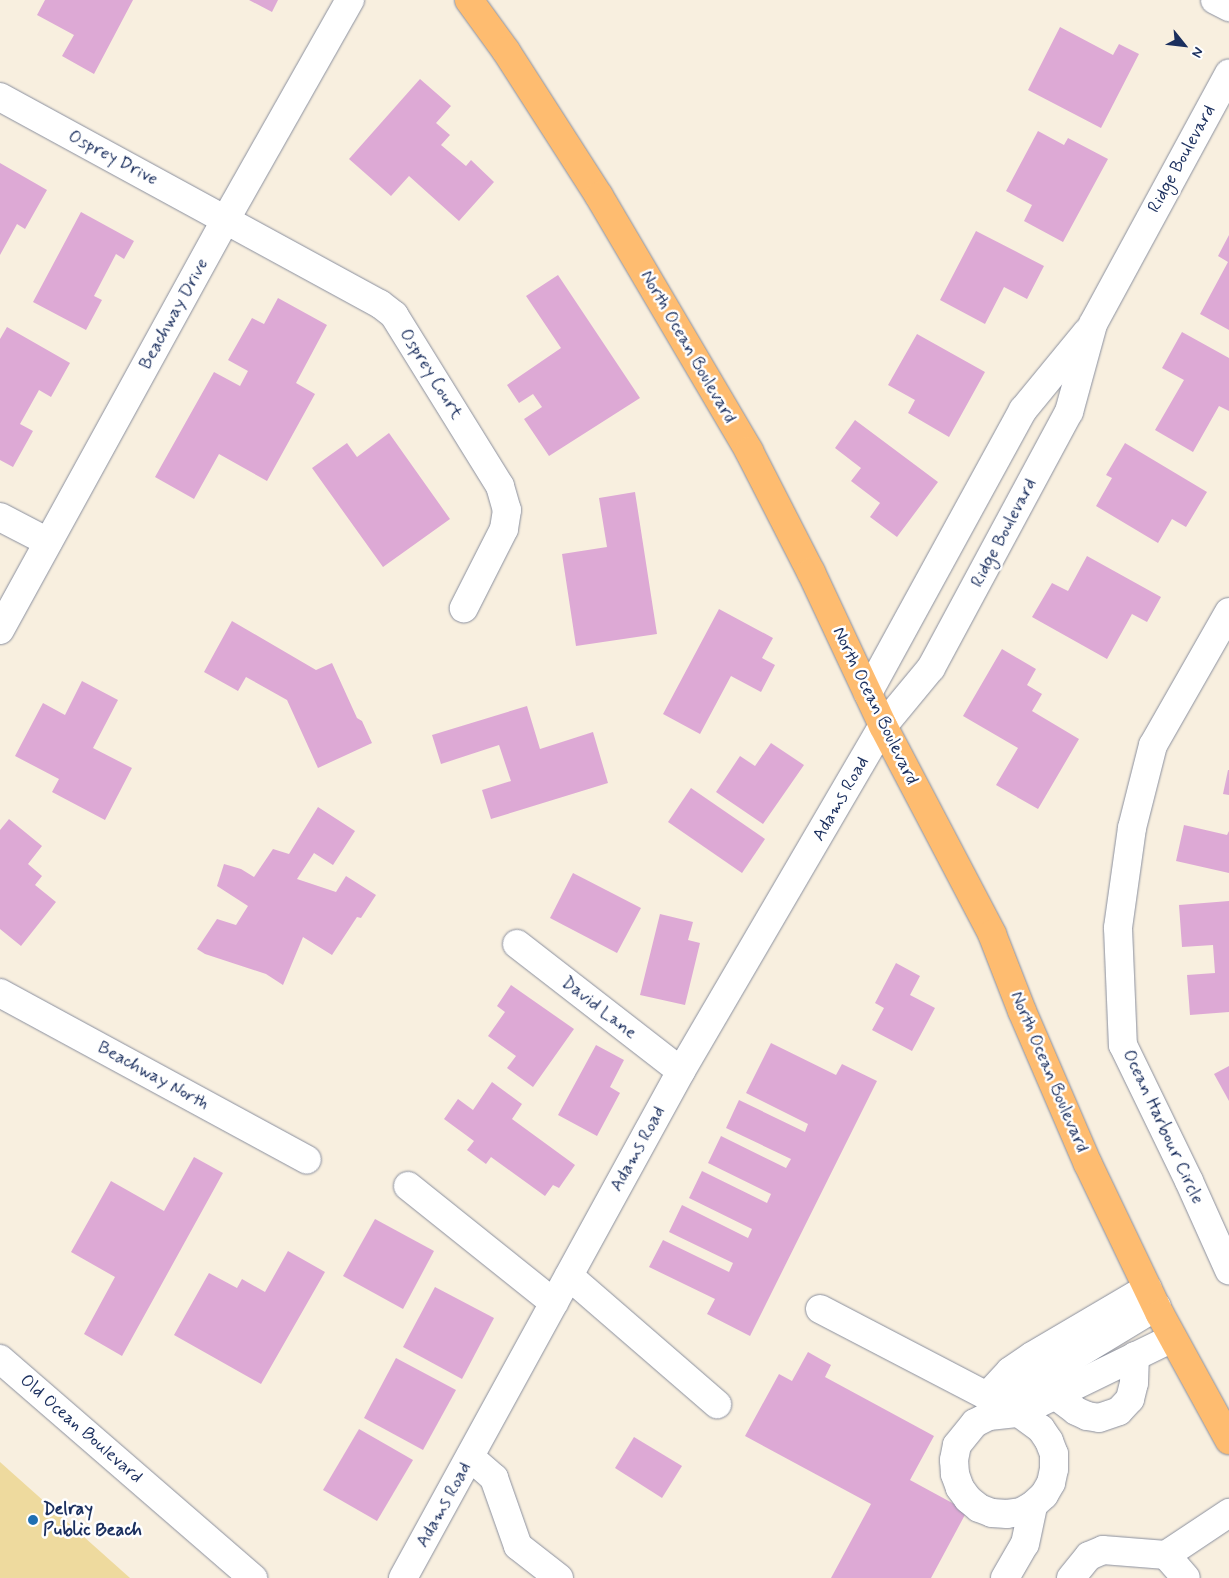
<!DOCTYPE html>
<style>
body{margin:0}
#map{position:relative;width:1229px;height:1578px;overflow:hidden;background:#f8efdf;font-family:Mynerve,sans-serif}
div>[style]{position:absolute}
.sand>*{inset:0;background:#eeda9e}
.building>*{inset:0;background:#dda9d5}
.roads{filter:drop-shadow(0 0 1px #8a8f9e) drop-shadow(0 0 1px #8a8f9e)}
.minor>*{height:28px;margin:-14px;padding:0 14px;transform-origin:14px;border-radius:14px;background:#fff}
.major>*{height:28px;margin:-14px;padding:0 14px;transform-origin:14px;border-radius:14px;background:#febc70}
.dots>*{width:14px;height:14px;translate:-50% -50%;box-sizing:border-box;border:2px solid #fff;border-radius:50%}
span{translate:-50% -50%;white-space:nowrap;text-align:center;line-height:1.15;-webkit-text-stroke:5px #fff;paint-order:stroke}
.street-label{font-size:18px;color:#1b2f5e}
.poi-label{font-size:18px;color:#1b2f5e;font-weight:700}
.left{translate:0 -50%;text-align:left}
.north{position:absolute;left:1159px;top:20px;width:50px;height:50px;-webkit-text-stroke:4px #fff;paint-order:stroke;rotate:119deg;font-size:14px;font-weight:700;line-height:20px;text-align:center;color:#1b2f5e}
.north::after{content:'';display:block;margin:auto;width:18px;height:22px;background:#1b2f5e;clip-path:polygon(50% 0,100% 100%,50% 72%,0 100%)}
</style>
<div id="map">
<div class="sand">
<div style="clip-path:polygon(0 1462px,130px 1578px,0 1578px)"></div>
</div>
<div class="building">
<div style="clip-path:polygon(45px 0,133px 0,94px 74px,62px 56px,74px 35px,37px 15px)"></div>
<div style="clip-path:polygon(249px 0,278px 0,272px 12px)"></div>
<div style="clip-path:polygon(1060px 27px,1113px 55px,1119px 44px,1139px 54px,1101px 128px,1028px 90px)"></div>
<div style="clip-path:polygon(420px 79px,451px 106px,436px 123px,450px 135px,441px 145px,466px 166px,471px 160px,494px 182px,459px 221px,409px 176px,391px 196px,349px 159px)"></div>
<div style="clip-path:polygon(1038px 131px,1064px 145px,1068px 138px,1108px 159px,1063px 242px,1024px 221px,1032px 205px,1006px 191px)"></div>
<div style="clip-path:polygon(0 163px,47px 190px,25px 229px,17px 224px,0 255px)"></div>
<div style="clip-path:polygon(81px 212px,134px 241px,124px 259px,116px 254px,94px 296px,102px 300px,86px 330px,33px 302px)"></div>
<div style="clip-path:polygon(976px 231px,1044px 266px,1027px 299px,1004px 287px,985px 324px,940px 300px)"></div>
<div style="clip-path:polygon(1229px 235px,1229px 330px,1200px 314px,1228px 262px,1218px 256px)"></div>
<div style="clip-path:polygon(558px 275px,640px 398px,549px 456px,524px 419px,542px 407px,533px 394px,519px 403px,507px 385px,561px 348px,526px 296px)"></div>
<div style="clip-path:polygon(278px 298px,327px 325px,296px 383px,315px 394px,267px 481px,219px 454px,194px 499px,155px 477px,214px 372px,240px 386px,248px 371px,228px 360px,252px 318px,264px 324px)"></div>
<div style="clip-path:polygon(7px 327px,70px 363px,51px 397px,39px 390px,20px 424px,33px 431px,13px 467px,0 460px,0 339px)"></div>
<div style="clip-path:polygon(1182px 332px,1229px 358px,1229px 411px,1219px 406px,1193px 452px,1155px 430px,1184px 380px,1162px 368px)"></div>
<div style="clip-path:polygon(917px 334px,985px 372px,949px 437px,908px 413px,915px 400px,888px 385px)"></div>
<div style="clip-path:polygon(855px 420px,938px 482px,897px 537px,870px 517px,880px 503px,851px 481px,861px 468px,835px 448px)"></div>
<div style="clip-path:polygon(389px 433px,450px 519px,383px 567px,312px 468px,347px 443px,357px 457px)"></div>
<div style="clip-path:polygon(1125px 443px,1207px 492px,1186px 527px,1172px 519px,1158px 543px,1096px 506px,1112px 478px,1106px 475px)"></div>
<div style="clip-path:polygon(635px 492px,657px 634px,576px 646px,562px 554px,607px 547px,599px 498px)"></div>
<div style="clip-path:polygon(1087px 556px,1161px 597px,1147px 622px,1132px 614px,1107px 659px,1032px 617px,1052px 583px,1068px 591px)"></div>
<div style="clip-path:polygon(719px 609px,773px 638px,762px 658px,775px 665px,761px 692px,731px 676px,700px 734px,663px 714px)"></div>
<div style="clip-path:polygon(232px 621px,316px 670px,332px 663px,357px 718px,362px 721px,372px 743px,318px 768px,287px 700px,246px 677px,238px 691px,204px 672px)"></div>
<div style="clip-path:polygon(1002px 649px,1036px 669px,1027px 685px,1042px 694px,1032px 711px,1079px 739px,1038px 809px,996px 785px,1018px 748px,963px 716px)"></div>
<div style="clip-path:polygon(82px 681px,118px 700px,93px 748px,132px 768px,105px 820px,52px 792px,59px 779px,15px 756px,43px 703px,65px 715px)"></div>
<div style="clip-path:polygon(527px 706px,540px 749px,593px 732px,608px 783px,491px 819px,482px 790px,511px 781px,499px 745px,441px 764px,432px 735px)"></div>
<div style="clip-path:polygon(771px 743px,804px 765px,763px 824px,716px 792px,740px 756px,755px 766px)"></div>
<div style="clip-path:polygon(1228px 770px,1229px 770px,1229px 795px,1223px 794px)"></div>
<div style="clip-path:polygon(691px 788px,765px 839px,742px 873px,668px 822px)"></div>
<div style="clip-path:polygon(318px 807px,355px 831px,333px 865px,314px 853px,297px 879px,336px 892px,346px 876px,376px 895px,361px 918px,357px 917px,332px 955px,303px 937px,283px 985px,266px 974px,205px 954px,197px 949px,217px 919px,236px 925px,248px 906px,217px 886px,224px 864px,241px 869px,254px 877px,273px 849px,289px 854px)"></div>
<div style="clip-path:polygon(9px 819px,42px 846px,28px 864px,42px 876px,35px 885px,56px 902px,21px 946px,0 929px,0 830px)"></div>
<div style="clip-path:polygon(1184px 825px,1227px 835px,1229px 831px,1229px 873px,1176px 861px)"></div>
<div style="clip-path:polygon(573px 873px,641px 908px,617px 953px,550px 918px)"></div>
<div style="clip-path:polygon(1229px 901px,1229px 1012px,1190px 1015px,1187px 975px,1215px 973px,1213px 945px,1182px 947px,1179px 905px)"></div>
<div style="clip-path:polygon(660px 914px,693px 922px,688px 940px,700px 943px,685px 1005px,640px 995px)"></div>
<div style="clip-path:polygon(896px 963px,920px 976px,910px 995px,935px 1008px,912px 1051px,872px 1030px,884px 1008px,875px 1003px)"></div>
<div style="clip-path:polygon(511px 985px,574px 1029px,533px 1087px,507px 1068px,516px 1056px,488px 1036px,505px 1012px,497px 1006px)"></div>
<div style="clip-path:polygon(771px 1043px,836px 1075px,842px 1064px,877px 1081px,750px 1336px,707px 1314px,715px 1299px,649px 1267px,663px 1240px,729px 1272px,733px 1263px,669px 1232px,682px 1205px,748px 1238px,752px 1229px,689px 1198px,702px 1171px,767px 1203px,771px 1194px,708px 1163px,721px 1136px,786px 1168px,791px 1159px,726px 1128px,739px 1100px,805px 1132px,808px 1124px,746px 1093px)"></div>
<div style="clip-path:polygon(596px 1045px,624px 1060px,610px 1087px,620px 1093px,597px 1136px,558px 1115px)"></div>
<div style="clip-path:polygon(1229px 1066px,1229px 1101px,1214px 1074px)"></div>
<div style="clip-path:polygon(492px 1082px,522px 1104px,512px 1119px,575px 1165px,559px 1188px,553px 1185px,545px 1196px,491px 1157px,486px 1164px,467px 1150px,474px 1141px,444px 1119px,458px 1099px,473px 1110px)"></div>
<div style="clip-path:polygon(194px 1157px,223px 1173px,122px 1356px,84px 1334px,115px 1277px,71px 1252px,111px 1181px,164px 1211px)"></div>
<div style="clip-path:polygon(375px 1219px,434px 1251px,403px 1309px,343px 1276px)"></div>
<div style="clip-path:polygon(288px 1251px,325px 1272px,261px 1384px,174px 1335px,209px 1273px,237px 1288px,242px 1279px,265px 1292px)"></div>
<div style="clip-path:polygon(435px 1287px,494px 1318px,462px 1379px,403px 1347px)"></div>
<div style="clip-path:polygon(808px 1352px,831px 1365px,825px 1377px,934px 1436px,910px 1480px,967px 1511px,931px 1578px,831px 1578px,871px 1504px,745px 1436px,779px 1374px,792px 1381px)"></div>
<div style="clip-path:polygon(396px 1358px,456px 1390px,423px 1450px,364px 1418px)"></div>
<div style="clip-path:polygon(359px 1429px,413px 1460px,377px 1521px,323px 1490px)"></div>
<div style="clip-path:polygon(634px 1437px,682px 1466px,662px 1498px,615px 1468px)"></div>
</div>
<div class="roads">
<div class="minor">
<div style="left:1215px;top:0;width:16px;rotate:27deg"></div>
<div style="left:0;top:97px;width:433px;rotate:28.6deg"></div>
<div style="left:380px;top:304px;width:18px;rotate:38deg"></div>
<div style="left:394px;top:315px;width:201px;rotate:58.2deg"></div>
<div style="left:500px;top:486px;width:25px;rotate:74deg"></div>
<div style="left:507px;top:510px;width:19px;rotate:99deg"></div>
<div style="left:504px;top:529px;width:89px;rotate:116.9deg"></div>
<div style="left:0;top:517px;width:54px;rotate:27.5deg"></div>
<div style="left:1229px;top:612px;width:153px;rotate:119.7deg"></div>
<div style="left:1153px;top:745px;width:86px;rotate:104.2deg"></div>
<div style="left:1132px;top:828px;width:101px;rotate:98deg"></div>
<div style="left:1118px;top:928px;width:117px;rotate:87.6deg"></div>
<div style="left:1123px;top:1045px;width:151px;rotate:64.1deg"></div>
<div style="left:1189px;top:1181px;width:98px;rotate:65.8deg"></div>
<div style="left:0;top:630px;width:469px;rotate:-61.2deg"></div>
<div style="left:226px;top:219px;width:252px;rotate:-60.5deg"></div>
<div style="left:868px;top:693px;width:323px;rotate:-61.3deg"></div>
<div style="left:1023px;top:410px;width:101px;rotate:-50.6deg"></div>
<div style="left:517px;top:944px;width:207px;rotate:37.8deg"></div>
<div style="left:0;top:993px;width:349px;rotate:28.5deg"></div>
<div style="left:408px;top:1186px;width:187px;rotate:38.7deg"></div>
<div style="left:569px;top:1276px;width:196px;rotate:40.9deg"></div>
<div style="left:820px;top:1309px;width:188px;rotate:27.5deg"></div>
<div style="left:987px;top:1396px;width:39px;rotate:-15deg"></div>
<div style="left:1025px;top:1386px;width:154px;rotate:-31.2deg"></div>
<div style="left:0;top:1359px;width:335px;rotate:40.9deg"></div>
<div style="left:1055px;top:1395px;width:26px;rotate:37deg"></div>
<div style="left:1076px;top:1411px;width:12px;rotate:24deg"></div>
<div style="left:1087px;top:1416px;width:12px;rotate:9deg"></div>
<div style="left:1099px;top:1418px;width:21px;rotate:-19deg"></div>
<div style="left:1119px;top:1411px;width:16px;rotate:-47deg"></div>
<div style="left:1130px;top:1399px;width:16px;rotate:-76deg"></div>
<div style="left:1134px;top:1383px;width:27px;rotate:-88deg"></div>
<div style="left:987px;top:1396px;width:34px;rotate:-47deg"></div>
<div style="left:1010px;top:1371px;width:27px;rotate:-34deg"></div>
<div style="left:1032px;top:1356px;width:134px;rotate:-30.4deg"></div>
<div style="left:1019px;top:1413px;width:27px;rotate:36deg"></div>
<div style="left:1041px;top:1429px;width:14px;rotate:56deg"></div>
<div style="left:1049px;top:1441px;width:14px;rotate:69deg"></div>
<div style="left:1054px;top:1454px;width:15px;rotate:90deg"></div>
<div style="left:1054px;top:1469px;width:14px;rotate:102deg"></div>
<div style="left:1051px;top:1483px;width:14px;rotate:120deg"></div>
<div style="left:1044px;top:1495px;width:15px;rotate:138deg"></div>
<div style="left:1033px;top:1505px;width:14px;rotate:150deg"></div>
<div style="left:1021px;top:1512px;width:14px;rotate:172deg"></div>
<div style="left:1007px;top:1514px;width:15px;rotate:-176deg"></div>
<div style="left:992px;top:1513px;width:14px;rotate:-159deg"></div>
<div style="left:979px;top:1508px;width:14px;rotate:-141deg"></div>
<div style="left:968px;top:1499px;width:14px;rotate:-126deg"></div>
<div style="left:960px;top:1488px;width:15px;rotate:-110deg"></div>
<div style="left:955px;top:1474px;width:14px;rotate:-94deg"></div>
<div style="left:954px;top:1460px;width:15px;rotate:-79deg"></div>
<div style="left:957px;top:1445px;width:28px;rotate:-51deg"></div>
<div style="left:975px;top:1423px;width:16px;rotate:-27deg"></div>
<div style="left:989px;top:1416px;width:30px;rotate:-6deg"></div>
<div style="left:1019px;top:1413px;width:171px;rotate:-26deg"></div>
<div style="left:470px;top:1457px;width:32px;rotate:41deg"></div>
<div style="left:494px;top:1478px;width:72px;rotate:70.6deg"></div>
<div style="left:518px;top:1546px;width:52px;rotate:38deg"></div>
<div style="left:1166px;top:1555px;width:30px;rotate:49deg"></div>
<div style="left:403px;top:1578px;width:578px;rotate:-61.26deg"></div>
<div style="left:681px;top:1071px;width:400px;rotate:-59.7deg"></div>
<div style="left:883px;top:726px;width:75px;rotate:-50.4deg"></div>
<div style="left:931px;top:668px;width:291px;rotate:-61.7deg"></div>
<div style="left:1069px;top:412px;width:91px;rotate:-74.7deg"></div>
<div style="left:1093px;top:324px;width:285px;rotate:-61.5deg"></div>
<div style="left:1005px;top:1578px;width:39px;rotate:-60deg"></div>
<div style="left:1025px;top:1544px;width:40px;rotate:-78deg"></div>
<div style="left:1071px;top:1578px;width:28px;rotate:-51deg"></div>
<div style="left:1089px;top:1556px;width:15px;rotate:-23deg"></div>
<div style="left:1103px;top:1550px;width:63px;rotate:4.5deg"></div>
<div style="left:1166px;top:1555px;width:76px;rotate:-33.7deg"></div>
</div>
<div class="major">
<div style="left:469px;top:0;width:63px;rotate:54deg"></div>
<div style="left:506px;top:51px;width:172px;rotate:57.3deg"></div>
<div style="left:599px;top:196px;width:296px;rotate:59.5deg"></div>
<div style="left:749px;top:451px;width:136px;rotate:62.9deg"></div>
<div style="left:811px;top:572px;width:170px;rotate:64.9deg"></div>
<div style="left:883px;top:726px;width:235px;rotate:62.3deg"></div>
<div style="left:992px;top:934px;width:83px;rotate:68.7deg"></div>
<div style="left:1022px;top:1011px;width:167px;rotate:66.7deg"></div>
<div style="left:1088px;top:1164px;width:166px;rotate:64.4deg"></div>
<div style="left:1160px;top:1314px;width:144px;rotate:61.3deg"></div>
</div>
</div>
<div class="dots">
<div style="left:33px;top:1520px;background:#1f6fb2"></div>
</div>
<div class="street-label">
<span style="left:113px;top:158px;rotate:28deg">Osprey Drive</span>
<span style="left:1182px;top:159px;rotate:-61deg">Ridge Boulevard</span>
<span style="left:174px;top:314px;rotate:-61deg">Beachway Drive</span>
<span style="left:688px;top:347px;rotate:60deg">North Ocean Boulevard</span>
<span style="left:431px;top:374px;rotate:58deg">Osprey Court</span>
<span style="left:1004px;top:533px;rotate:-62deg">Ridge Boulevard</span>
<span style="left:875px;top:706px;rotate:64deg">North Ocean Boulevard</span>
<span style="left:841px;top:799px;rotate:-60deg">Adams Road</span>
<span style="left:599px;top:1008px;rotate:38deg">David Lane</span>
<span style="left:1049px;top:1072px;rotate:67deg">North Ocean Boulevard</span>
<span style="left:153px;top:1076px;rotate:29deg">Beachway North</span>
<span style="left:1163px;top:1127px;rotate:65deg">Ocean Harbour Circle</span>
<span style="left:638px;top:1149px;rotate:-61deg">Adams Road</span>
<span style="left:81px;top:1429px;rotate:41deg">Old Ocean Boulevard</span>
<span style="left:444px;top:1505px;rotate:-61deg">Adams Road</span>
</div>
<div class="poi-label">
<span class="left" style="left:43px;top:1520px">Delray<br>Public Beach</span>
</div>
<div class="north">N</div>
</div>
